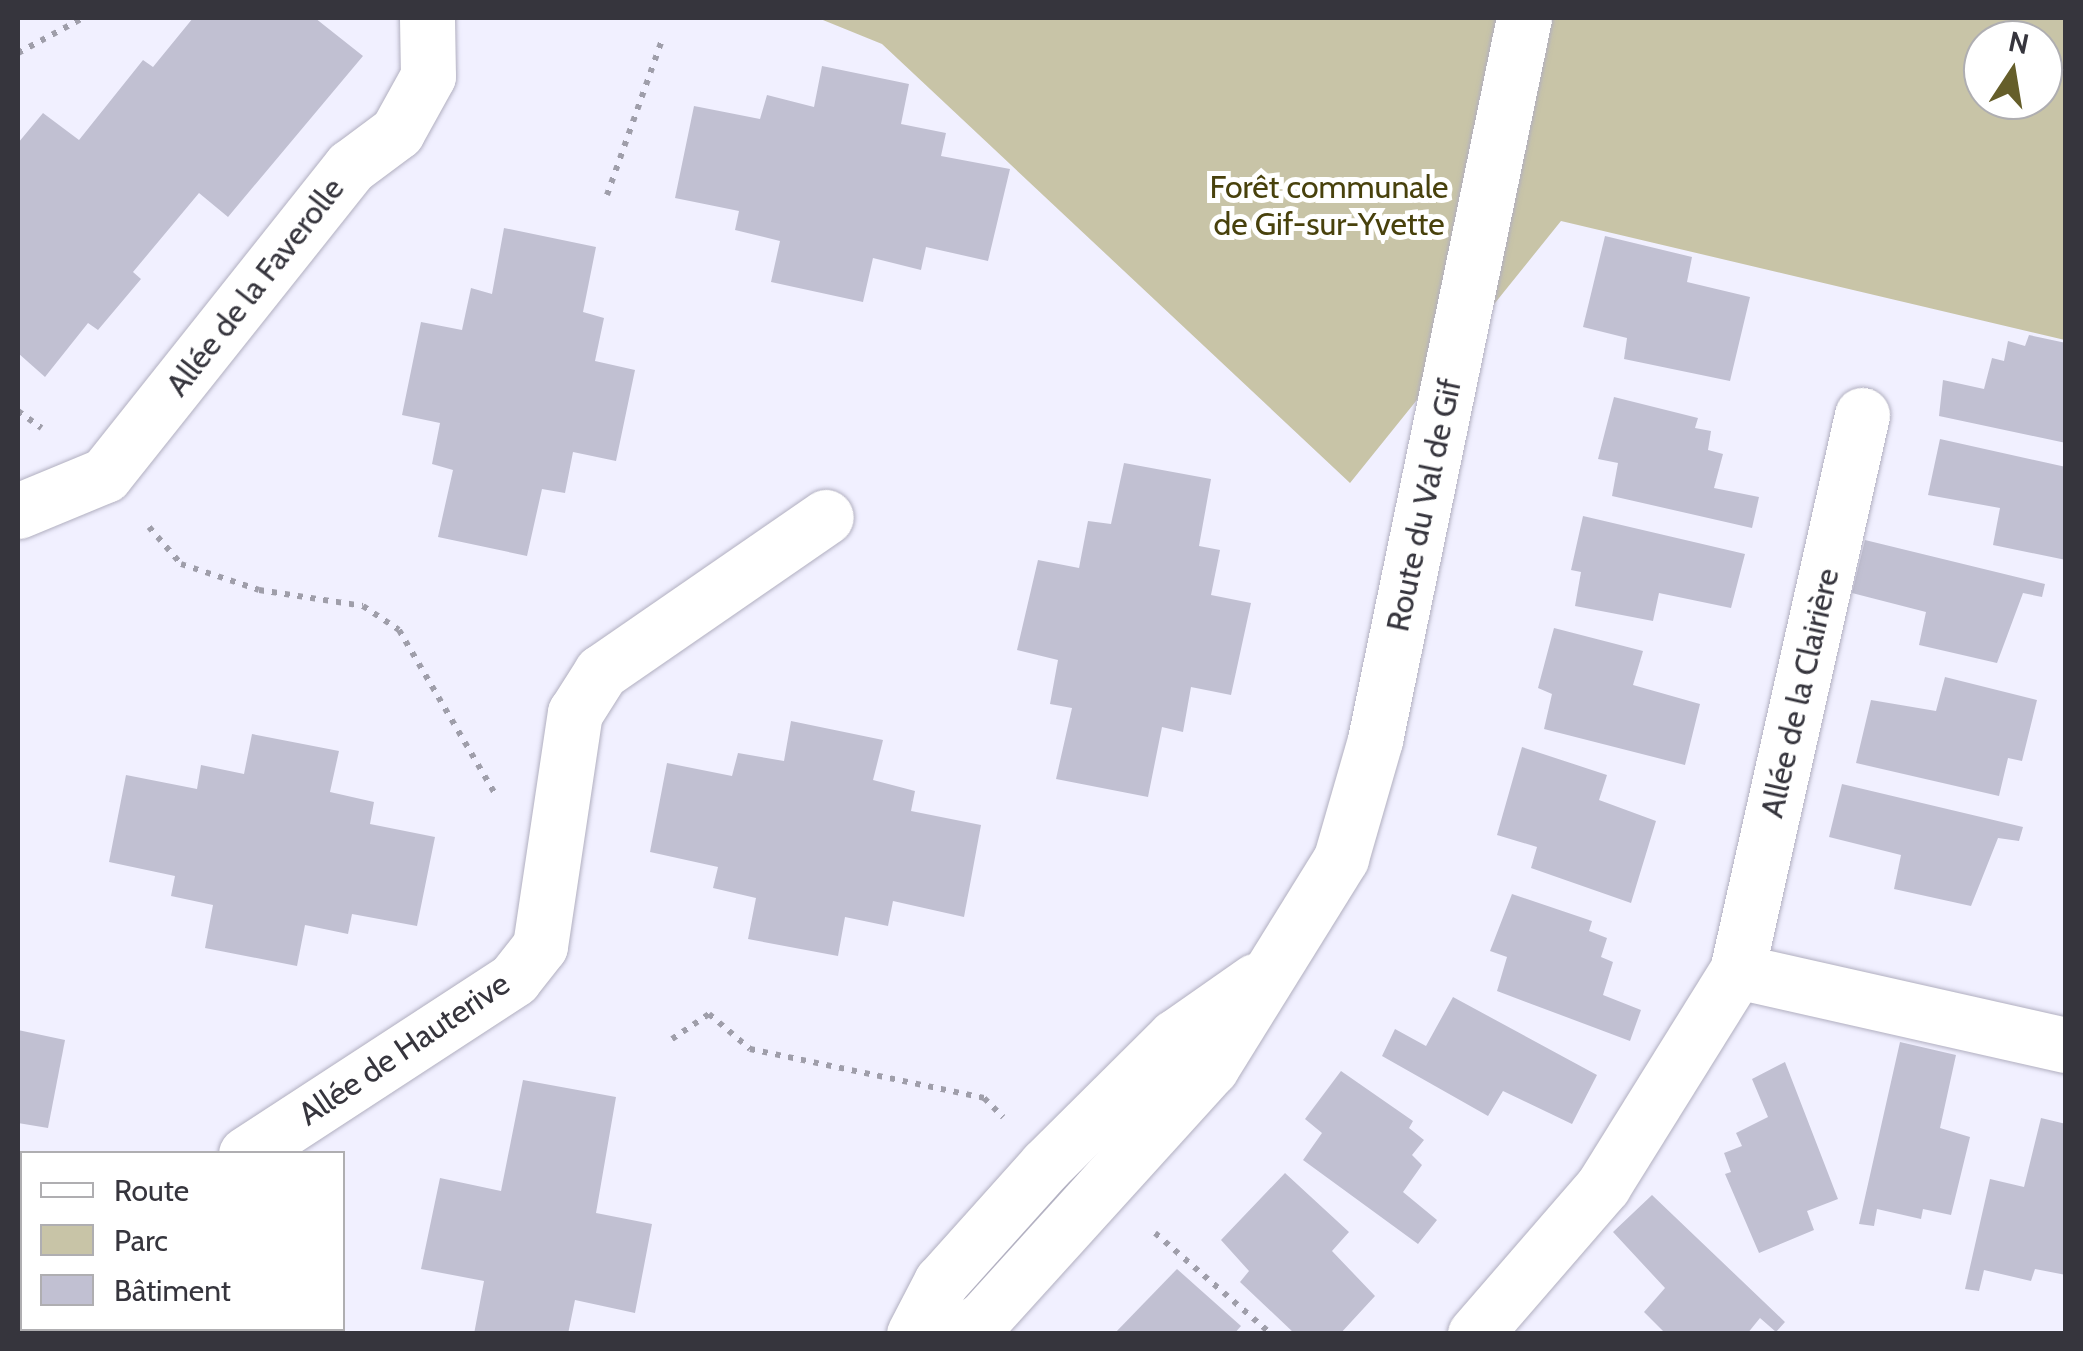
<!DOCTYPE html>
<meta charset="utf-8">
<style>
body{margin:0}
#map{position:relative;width:2083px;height:1351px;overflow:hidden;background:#f1f0ff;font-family:Cabin,sans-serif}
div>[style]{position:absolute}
.green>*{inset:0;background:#c8c4a7}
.building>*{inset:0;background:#c1c0d2}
.path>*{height:6px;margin-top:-3px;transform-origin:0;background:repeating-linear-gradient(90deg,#9f9eaa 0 5px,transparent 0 13px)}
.roads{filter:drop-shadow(0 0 2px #b1afc0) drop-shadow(0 0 2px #b1afc0)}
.minor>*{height:55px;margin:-27.5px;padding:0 27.5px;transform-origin:27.5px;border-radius:27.5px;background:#fff}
span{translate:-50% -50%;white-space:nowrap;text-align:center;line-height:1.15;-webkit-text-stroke:10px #fff;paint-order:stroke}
.park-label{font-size:32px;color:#48410c}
.street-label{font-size:32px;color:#36353d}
.frame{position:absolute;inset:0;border:20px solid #36353d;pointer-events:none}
.legend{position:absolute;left:20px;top:1151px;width:325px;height:180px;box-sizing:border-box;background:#fff;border:2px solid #afaeb1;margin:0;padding:12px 18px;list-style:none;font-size:30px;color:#36353d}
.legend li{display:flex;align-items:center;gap:20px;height:50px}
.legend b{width:50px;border:2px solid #afaeb1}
.north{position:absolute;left:1963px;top:20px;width:100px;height:100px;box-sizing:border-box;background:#fff;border:2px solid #afaeb1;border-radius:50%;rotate:12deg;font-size:28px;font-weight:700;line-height:40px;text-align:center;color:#36353d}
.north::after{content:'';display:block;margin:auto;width:35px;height:45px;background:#655e2a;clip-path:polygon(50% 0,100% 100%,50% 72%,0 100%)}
</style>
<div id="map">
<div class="green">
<div style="clip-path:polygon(evenodd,818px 18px,2065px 18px,2065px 340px,1561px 221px,1350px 483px,882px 44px,818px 18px,1983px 40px,2043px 40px,2043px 100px,1983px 100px,1983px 40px)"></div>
</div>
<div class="building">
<div style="clip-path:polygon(193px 18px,315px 18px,363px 56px,228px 217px,199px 193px,133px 272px,141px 279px,98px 330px,88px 323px,45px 377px,18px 353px,18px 143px,43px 113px,79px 140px,143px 60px,153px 67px)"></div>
<div style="clip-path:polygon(822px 66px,909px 84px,901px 124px,946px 133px,941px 156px,1010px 169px,988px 261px,926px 247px,921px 270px,873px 258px,863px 302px,771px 282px,780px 241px,735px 230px,739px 211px,675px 198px,694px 106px,760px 119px,767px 95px,814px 107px)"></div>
<div style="clip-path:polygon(504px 228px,596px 247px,583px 312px,604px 318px,595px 361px,635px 370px,616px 461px,573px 452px,565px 493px,542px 489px,527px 556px,438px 537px,453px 470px,432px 464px,440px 423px,402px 415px,421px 322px,462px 330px,471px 288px,492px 294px)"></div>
<div style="clip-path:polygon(1605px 236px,1692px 257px,1687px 282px,1750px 297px,1730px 381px,1624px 359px,1627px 338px,1583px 327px)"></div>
<div style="clip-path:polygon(2029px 335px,2066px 343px,2066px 443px,1939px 416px,1943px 380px,1984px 389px,1992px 358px,2004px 361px,2008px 341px,2025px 346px)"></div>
<div style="clip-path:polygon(1614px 397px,1698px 418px,1695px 428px,1711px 431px,1708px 450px,1723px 454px,1714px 488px,1759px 497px,1752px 528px,1612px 496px,1618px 463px,1598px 459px)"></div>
<div style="clip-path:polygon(1940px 439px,2066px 467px,2066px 560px,1993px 545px,2000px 508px,1928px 495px)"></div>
<div style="clip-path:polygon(1124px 463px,1211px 479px,1199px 546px,1220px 550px,1211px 595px,1251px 603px,1231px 695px,1191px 687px,1183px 732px,1162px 727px,1148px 797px,1056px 779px,1072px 708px,1050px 704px,1058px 660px,1017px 650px,1038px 560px,1079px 568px,1088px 521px,1111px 524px)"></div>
<div style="clip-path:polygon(1583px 516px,1745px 554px,1731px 608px,1659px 593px,1653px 621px,1575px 606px,1581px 572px,1571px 570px)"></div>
<div style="clip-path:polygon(1865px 540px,2045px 584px,2042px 597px,2023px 593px,1997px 663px,1919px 645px,1926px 612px,1852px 593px)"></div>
<div style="clip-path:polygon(1554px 628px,1643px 651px,1633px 685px,1700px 704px,1685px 765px,1544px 729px,1552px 694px,1538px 688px)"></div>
<div style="clip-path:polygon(1945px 677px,2037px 700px,2022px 761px,2008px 758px,1999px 796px,1856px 763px,1871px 700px,1936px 711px)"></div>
<div style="clip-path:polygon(791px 721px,883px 740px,873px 780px,915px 791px,911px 811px,981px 825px,964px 917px,893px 901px,888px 926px,845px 917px,838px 956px,748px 939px,756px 898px,713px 888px,718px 867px,650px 852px,667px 763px,732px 776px,738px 753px,784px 761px)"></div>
<div style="clip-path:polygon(252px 734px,339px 751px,330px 792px,374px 802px,370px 824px,435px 837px,417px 926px,352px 914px,348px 934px,305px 925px,297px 966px,205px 948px,213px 905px,171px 896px,175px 876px,109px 862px,126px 775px,197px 789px,201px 765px,244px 774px)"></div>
<div style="clip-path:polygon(1522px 747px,1607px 775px,1599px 800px,1656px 821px,1631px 903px,1531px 868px,1537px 847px,1497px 835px)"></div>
<div style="clip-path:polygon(1842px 784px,2023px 827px,2019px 841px,1998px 838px,1971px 906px,1894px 889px,1901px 855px,1829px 837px)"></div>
<div style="clip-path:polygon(1512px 894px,1592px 921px,1589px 931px,1607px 938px,1601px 957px,1613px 962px,1603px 995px,1641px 1010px,1630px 1041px,1497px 991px,1507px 957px,1490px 951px)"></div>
<div style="clip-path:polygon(1453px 997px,1597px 1075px,1572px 1124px,1503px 1091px,1488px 1116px,1382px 1056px,1395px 1029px,1426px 1046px)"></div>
<div style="clip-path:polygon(18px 1030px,65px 1040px,48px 1128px,18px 1123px)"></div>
<div style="clip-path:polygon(1900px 1042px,1956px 1055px,1940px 1128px,1970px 1137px,1951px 1215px,1923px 1209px,1921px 1219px,1877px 1209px,1874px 1226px,1859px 1224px)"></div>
<div style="clip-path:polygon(1785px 1062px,1838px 1199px,1807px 1211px,1814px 1230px,1759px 1253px,1725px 1174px,1731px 1172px,1724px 1153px,1742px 1146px,1736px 1133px,1768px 1117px,1752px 1079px)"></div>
<div style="clip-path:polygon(1341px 1071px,1413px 1121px,1409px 1128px,1424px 1140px,1412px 1155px,1422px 1165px,1403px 1192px,1437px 1220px,1418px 1244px,1303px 1160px,1322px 1133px,1305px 1119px)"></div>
<div style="clip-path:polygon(523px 1080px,616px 1097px,596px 1213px,652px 1224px,635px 1313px,575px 1300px,568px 1334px,474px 1334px,484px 1281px,421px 1269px,440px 1178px,501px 1191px)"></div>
<div style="clip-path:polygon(2041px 1118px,2066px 1124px,2066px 1275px,2035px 1269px,2031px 1281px,1984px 1270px,1979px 1291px,1965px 1289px,1990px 1179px,2024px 1187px)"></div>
<div style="clip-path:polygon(1285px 1173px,1349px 1232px,1332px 1251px,1375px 1296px,1340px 1334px,1295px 1334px,1240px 1282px,1249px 1271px,1221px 1240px)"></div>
<div style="clip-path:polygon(1652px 1195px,1785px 1322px,1776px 1332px,1760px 1318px,1747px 1334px,1666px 1334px,1644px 1312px,1665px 1288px,1613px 1232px)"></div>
<div style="clip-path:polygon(1177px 1269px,1241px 1326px,1234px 1334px,1114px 1334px)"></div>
</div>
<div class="path">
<div style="left:18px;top:53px;width:74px;rotate:-28.3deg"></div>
<div style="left:607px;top:195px;width:168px;rotate:-70.5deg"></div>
<div style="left:18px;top:411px;width:29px;rotate:36deg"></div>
<div style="left:149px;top:527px;width:49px;rotate:49.1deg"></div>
<div style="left:181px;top:564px;width:82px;rotate:18.4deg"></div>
<div style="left:259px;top:590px;width:105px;rotate:8.7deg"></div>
<div style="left:363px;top:606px;width:43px;rotate:33.7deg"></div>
<div style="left:399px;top:630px;width:188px;rotate:59.6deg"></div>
<div style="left:672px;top:1039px;width:45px;rotate:-34deg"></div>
<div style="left:709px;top:1014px;width:54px;rotate:40.5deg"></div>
<div style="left:750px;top:1049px;width:239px;rotate:11.8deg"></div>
<div style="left:984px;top:1098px;width:27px;rotate:45deg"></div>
<div style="left:1155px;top:1233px;width:154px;rotate:41deg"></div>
</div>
<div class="roads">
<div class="minor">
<div style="left:18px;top:511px;width:94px;rotate:-22.5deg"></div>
<div style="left:105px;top:475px;width:394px;rotate:-51.5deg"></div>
<div style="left:350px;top:167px;width:59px;rotate:-36.7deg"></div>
<div style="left:397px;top:132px;width:64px;rotate:-61deg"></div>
<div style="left:428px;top:76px;width:58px;rotate:-91deg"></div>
<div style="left:1737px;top:971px;width:570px;rotate:-77.33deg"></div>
<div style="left:246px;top:1154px;width:320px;rotate:-33.1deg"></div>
<div style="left:514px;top:979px;width:42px;rotate:-51.8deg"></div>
<div style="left:540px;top:946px;width:236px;rotate:-81.5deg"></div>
<div style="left:575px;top:713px;width:49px;rotate:-57.6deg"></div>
<div style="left:601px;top:672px;width:273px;rotate:-34.6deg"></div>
<div style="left:18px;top:1302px;width:5px;rotate:-37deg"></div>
<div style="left:914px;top:1334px;width:59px;rotate:-62.6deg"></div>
<div style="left:941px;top:1282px;width:157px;rotate:-48.1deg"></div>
<div style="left:1046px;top:1165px;width:182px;rotate:-44.8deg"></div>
<div style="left:1175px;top:1037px;width:98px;rotate:-35deg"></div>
<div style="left:962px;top:1334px;width:27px;rotate:-36deg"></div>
<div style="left:984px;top:1318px;width:338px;rotate:-47.8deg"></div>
<div style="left:1211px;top:1068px;width:247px;rotate:-58.2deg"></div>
<div style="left:1341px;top:858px;width:123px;rotate:-73.9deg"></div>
<div style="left:1375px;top:740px;width:737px;rotate:-78.34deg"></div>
<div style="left:1475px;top:1334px;width:196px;rotate:-49.1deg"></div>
<div style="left:1603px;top:1186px;width:253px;rotate:-58.1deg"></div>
<div style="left:1737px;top:971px;width:337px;rotate:12.7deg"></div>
</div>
</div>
<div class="park-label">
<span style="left:1329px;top:206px">Forêt communale<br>de Gif-sur-Yvette</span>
</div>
<div class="street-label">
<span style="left:255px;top:287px;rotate:-52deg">Allée de la Faverolle</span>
<span style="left:1424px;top:505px;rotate:-78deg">Route du Val de Gif</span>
<span style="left:1800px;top:693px;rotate:-77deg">Allée de la Clairière</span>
<span style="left:404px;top:1049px;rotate:-34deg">Allée de Hauterive</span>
</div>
<div class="frame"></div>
<ul class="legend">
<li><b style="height:12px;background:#fff"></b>Route</li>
<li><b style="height:28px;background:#c8c4a7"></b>Parc</li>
<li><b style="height:28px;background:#c1c0d2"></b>Bâtiment</li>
</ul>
<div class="north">N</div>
</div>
